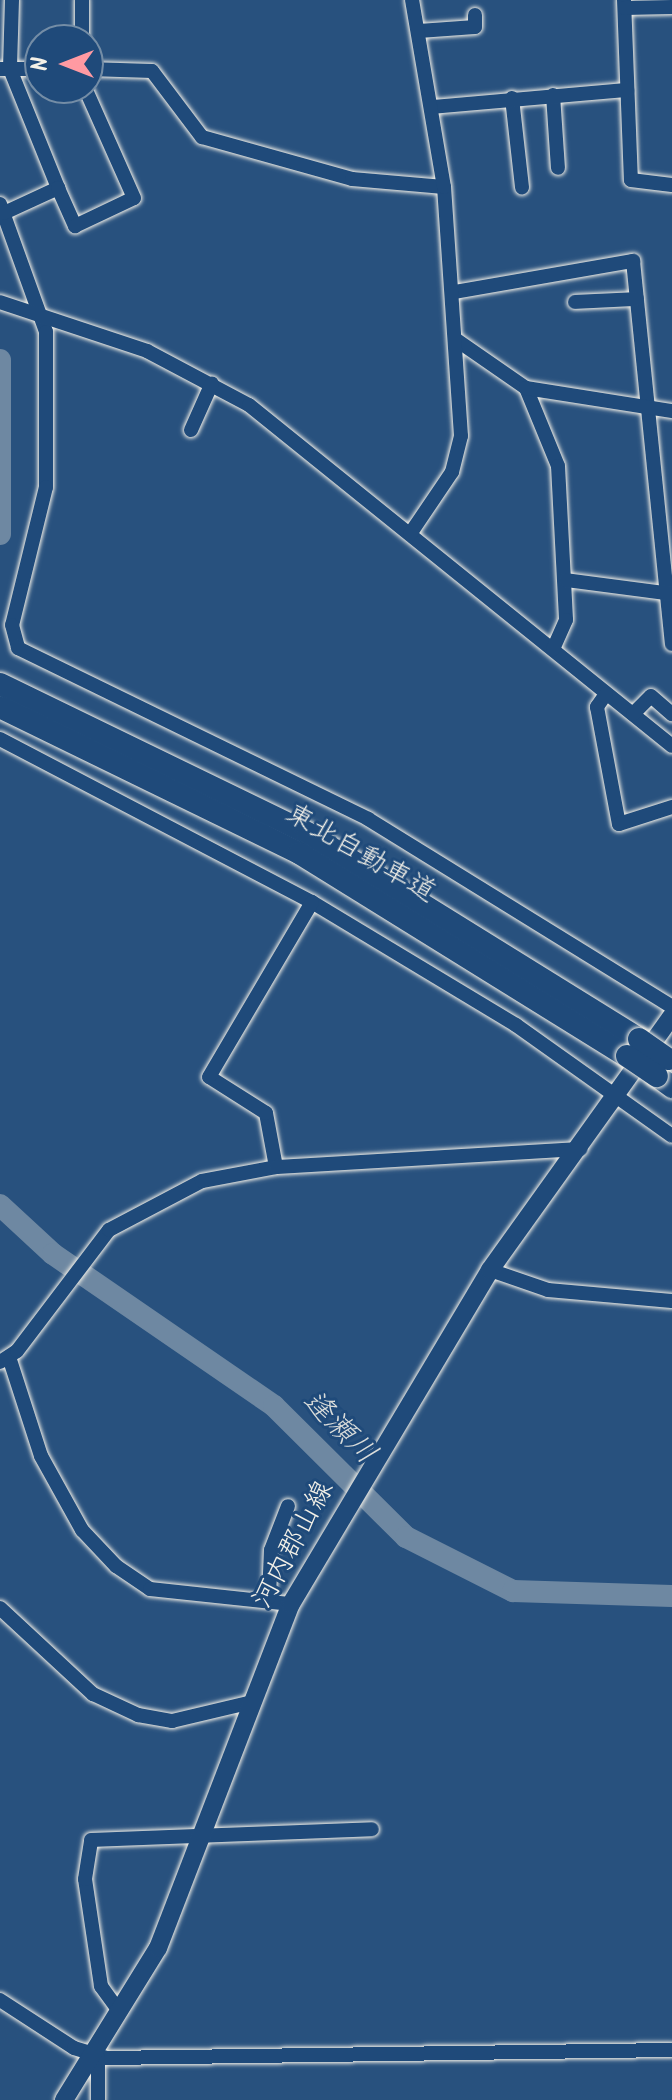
<!DOCTYPE html>
<meta charset="utf-8">
<style>
body{margin:0}
#map{position:relative;width:672px;height:2100px;overflow:hidden;background:#28517e;font-family:Kalam,"Klee One",sans-serif}
div>[style]{position:absolute}
.river>*{height:22px;margin:-11px;padding:0 11px;transform-origin:11px;border-radius:11px;background:#6e88a2}
.roads{filter:drop-shadow(0 0 2px #f4f1e8) drop-shadow(0 0 2px #f4f1e8)}
.minor>*{height:14px;margin:-7px;padding:0 7px;transform-origin:7px;border-radius:7px;background:#1f4a7a}
.major>*{height:18px;margin:-9px;padding:0 9px;transform-origin:9px;border-radius:9px;background:#1f4a7a}
.highway>*{height:22px;margin:-11px;padding:0 11px;transform-origin:11px;border-radius:11px;background:#1f4a7a}
.bridges{filter:drop-shadow(0 0 2px #f4f1e8) drop-shadow(0 0 2px #f4f1e8)}
.highway-bridge>*{height:22px;margin:-11px;padding:0 11px;transform-origin:11px;border-radius:11px;background:#1f4a7a}
span{translate:-50% -50%;white-space:nowrap;text-align:center;line-height:1.15;-webkit-text-stroke:6px #1f4a7a;paint-order:stroke}
.street-label{font-size:28px;color:#f4f1e8}
.water-label{font-size:30px;color:#d9dcda;font-style:italic}
.north{position:absolute;left:24px;top:24px;width:80px;height:80px;box-sizing:border-box;background:#1f4a7a;border:2px solid #748da6;border-radius:50%;rotate:270deg;font-size:22px;font-weight:700;line-height:32px;text-align:center;color:#f4f1e8}
.north::after{content:'';display:block;margin:auto;width:28px;height:36px;background:#ff9aa2;clip-path:polygon(50% 0,100% 100%,50% 72%,0 100%)}
</style>
<div id="map">
<div class="river">
<div style="left:0;top:360px;width:174px;rotate:90deg"></div>
<div style="left:0;top:1205px;width:72px;rotate:42.8deg"></div>
<div style="left:53px;top:1254px;width:268px;rotate:34.5deg"></div>
<div style="left:274px;top:1406px;width:186px;rotate:44.8deg"></div>
<div style="left:406px;top:1537px;width:120px;rotate:26.8deg"></div>
<div style="left:513px;top:1591px;width:159px;rotate:1.8deg"></div>
</div>
<div class="roads">
<div class="minor">
<div style="left:12px;top:0;width:69px;rotate:91.7deg"></div>
<div style="left:10px;top:69px;width:128px;rotate:68deg"></div>
<div style="left:624px;top:0;width:180px;rotate:87.8deg"></div>
<div style="left:631px;top:180px;width:41px;rotate:7deg"></div>
<div style="left:625px;top:8px;width:47px;rotate:-1.2deg"></div>
<div style="left:419px;top:31px;width:56px;rotate:-4.1deg"></div>
<div style="left:475px;top:27px;width:12px;rotate:-90deg"></div>
<div style="left:82px;top:40px;width:40px;rotate:-90deg"></div>
<div style="left:0;top:69px;width:40px"></div>
<div style="left:88px;top:69px;width:64px;rotate:1.8deg"></div>
<div style="left:152px;top:71px;width:83px;rotate:52.9deg"></div>
<div style="left:202px;top:137px;width:156px;rotate:15.6deg"></div>
<div style="left:352px;top:179px;width:92px;rotate:5deg"></div>
<div style="left:553px;top:95px;width:73px;rotate:86.1deg"></div>
<div style="left:512px;top:98px;width:90px;rotate:83.6deg"></div>
<div style="left:432px;top:107px;width:196px;rotate:-5deg"></div>
<div style="left:0;top:204px;width:136px;rotate:70.2deg"></div>
<div style="left:46px;top:332px;width:155px;rotate:90deg"></div>
<div style="left:46px;top:487px;width:142px;rotate:103.8deg"></div>
<div style="left:12px;top:625px;width:24px;rotate:75deg"></div>
<div style="left:18px;top:648px;width:390px;rotate:26deg"></div>
<div style="left:368px;top:819px;width:357px;rotate:31.7deg"></div>
<div style="left:4px;top:213px;width:60px;rotate:-24.8deg"></div>
<div style="left:58px;top:188px;width:42px;rotate:65.9deg"></div>
<div style="left:75px;top:226px;width:65px;rotate:-25.4deg"></div>
<div style="left:134px;top:198px;width:120px;rotate:-114deg"></div>
<div style="left:455px;top:292px;width:181px;rotate:-9.9deg"></div>
<div style="left:633px;top:261px;width:385px;rotate:84.2deg"></div>
<div style="left:0;top:302px;width:155px;rotate:18.4deg"></div>
<div style="left:147px;top:351px;width:115px;rotate:27.9deg"></div>
<div style="left:249px;top:405px;width:543px;rotate:38.87deg"></div>
<div style="left:575px;top:302px;width:62px;rotate:-2.8deg"></div>
<div style="left:458px;top:341px;width:83px;rotate:34.7deg"></div>
<div style="left:526px;top:388px;width:84px;rotate:67.7deg"></div>
<div style="left:558px;top:466px;width:154px;rotate:87deg"></div>
<div style="left:566px;top:620px;width:32px;rotate:114deg"></div>
<div style="left:526px;top:388px;width:148px;rotate:9deg"></div>
<div style="left:191px;top:430px;width:51px;rotate:-65.9deg"></div>
<div style="left:410px;top:534px;width:75px;rotate:-55.9deg"></div>
<div style="left:452px;top:472px;width:37px;rotate:-76deg"></div>
<div style="left:461px;top:436px;width:250px;rotate:-93.9deg"></div>
<div style="left:444px;top:187px;width:190px;rotate:-99.7deg"></div>
<div style="left:566px;top:580px;width:107px;rotate:7.5deg"></div>
<div style="left:606px;top:694px;width:16px;rotate:125deg"></div>
<div style="left:597px;top:707px;width:119px;rotate:79.4deg"></div>
<div style="left:619px;top:824px;width:56px;rotate:-17.8deg"></div>
<div style="left:633px;top:714px;width:25px;rotate:-45deg"></div>
<div style="left:651px;top:696px;width:28px;rotate:41deg"></div>
<div style="left:0;top:739px;width:352px;rotate:27.6deg"></div>
<div style="left:312px;top:902px;width:238px;rotate:31.1deg"></div>
<div style="left:516px;top:1025px;width:191px;rotate:35.4deg"></div>
<div style="left:276px;top:1167px;width:55px;rotate:-100.5deg"></div>
<div style="left:266px;top:1113px;width:67px;rotate:-147.7deg"></div>
<div style="left:209px;top:1077px;width:203px;rotate:-59.5deg"></div>
<div style="left:490px;top:1270px;width:61px;rotate:19deg"></div>
<div style="left:548px;top:1290px;width:124px;rotate:5.1deg"></div>
<div style="left:9px;top:1357px;width:104px;rotate:72.1deg"></div>
<div style="left:41px;top:1456px;width:85px;rotate:61deg"></div>
<div style="left:82px;top:1530px;width:50px;rotate:46.6deg"></div>
<div style="left:116px;top:1566px;width:41px;rotate:34.1deg"></div>
<div style="left:150px;top:1589px;width:142px;rotate:6.1deg"></div>
<div style="left:0;top:1362px;width:20px;rotate:-33deg"></div>
<div style="left:17px;top:1351px;width:152px;rotate:-52.8deg"></div>
<div style="left:109px;top:1230px;width:105px;rotate:-27.8deg"></div>
<div style="left:202px;top:1181px;width:75px;rotate:-10.7deg"></div>
<div style="left:276px;top:1167px;width:305px;rotate:-3.4deg"></div>
<div style="left:269px;top:1597px;width:47px;rotate:-87.6deg"></div>
<div style="left:271px;top:1550px;width:47px;rotate:-68.9deg"></div>
<div style="left:0;top:1608px;width:127px;rotate:42.8deg"></div>
<div style="left:93px;top:1694px;width:50px;rotate:25deg"></div>
<div style="left:138px;top:1715px;width:35px;rotate:10deg"></div>
<div style="left:172px;top:1721px;width:78px;rotate:-13.3deg"></div>
<div style="left:0;top:2000px;width:88px;rotate:33deg"></div>
<div style="left:74px;top:2048px;width:34px;rotate:17deg"></div>
<div style="left:106px;top:2058px;width:566px;rotate:-0.81deg"></div>
<div style="left:119px;top:2011px;width:31px;rotate:-126deg"></div>
<div style="left:101px;top:1986px;width:108px;rotate:-98.5deg"></div>
<div style="left:85px;top:1879px;width:39px;rotate:-81deg"></div>
<div style="left:91px;top:1840px;width:281px;rotate:-2.2deg"></div>
<div style="left:98px;top:2057px;width:43px;rotate:90deg"></div>
</div>
<div class="major">
<div style="left:64px;top:2100px;width:179px;rotate:-58.3deg"></div>
<div style="left:158px;top:1948px;width:369px;rotate:-68.9deg"></div>
<div style="left:291px;top:1604px;width:389px;rotate:-59.2deg"></div>
<div style="left:490px;top:1270px;width:312px;rotate:-54.4deg"></div>
</div>
<div class="highway">
<div style="left:0;top:684px;width:341px;rotate:25.9deg"></div>
<div style="left:307px;top:833px;width:391px;rotate:31.8deg"></div>
<div style="left:0;top:707px;width:333px;rotate:26deg"></div>
<div style="left:299px;top:853px;width:386px;rotate:31.8deg"></div>
<div style="left:657px;top:1076px;width:19px;rotate:36deg"></div>
</div>
</div>
<div class="bridges">
<div class="highway-bridge">
<div style="left:639px;top:1039px;width:35px;rotate:35deg"></div>
<div style="left:627px;top:1056px;width:36px;rotate:34deg"></div>
</div>
</div>
<div class="street-label">
<span style="left:360px;top:854px;rotate:30deg">東北自動車道</span>
<span style="left:294px;top:1545px;rotate:-62deg">河内郡山線</span>
</div>
<div class="water-label">
<span style="left:339px;top:1428px;rotate:45deg">逢瀬川</span>
</div>
<div class="north">N</div>
</div>
